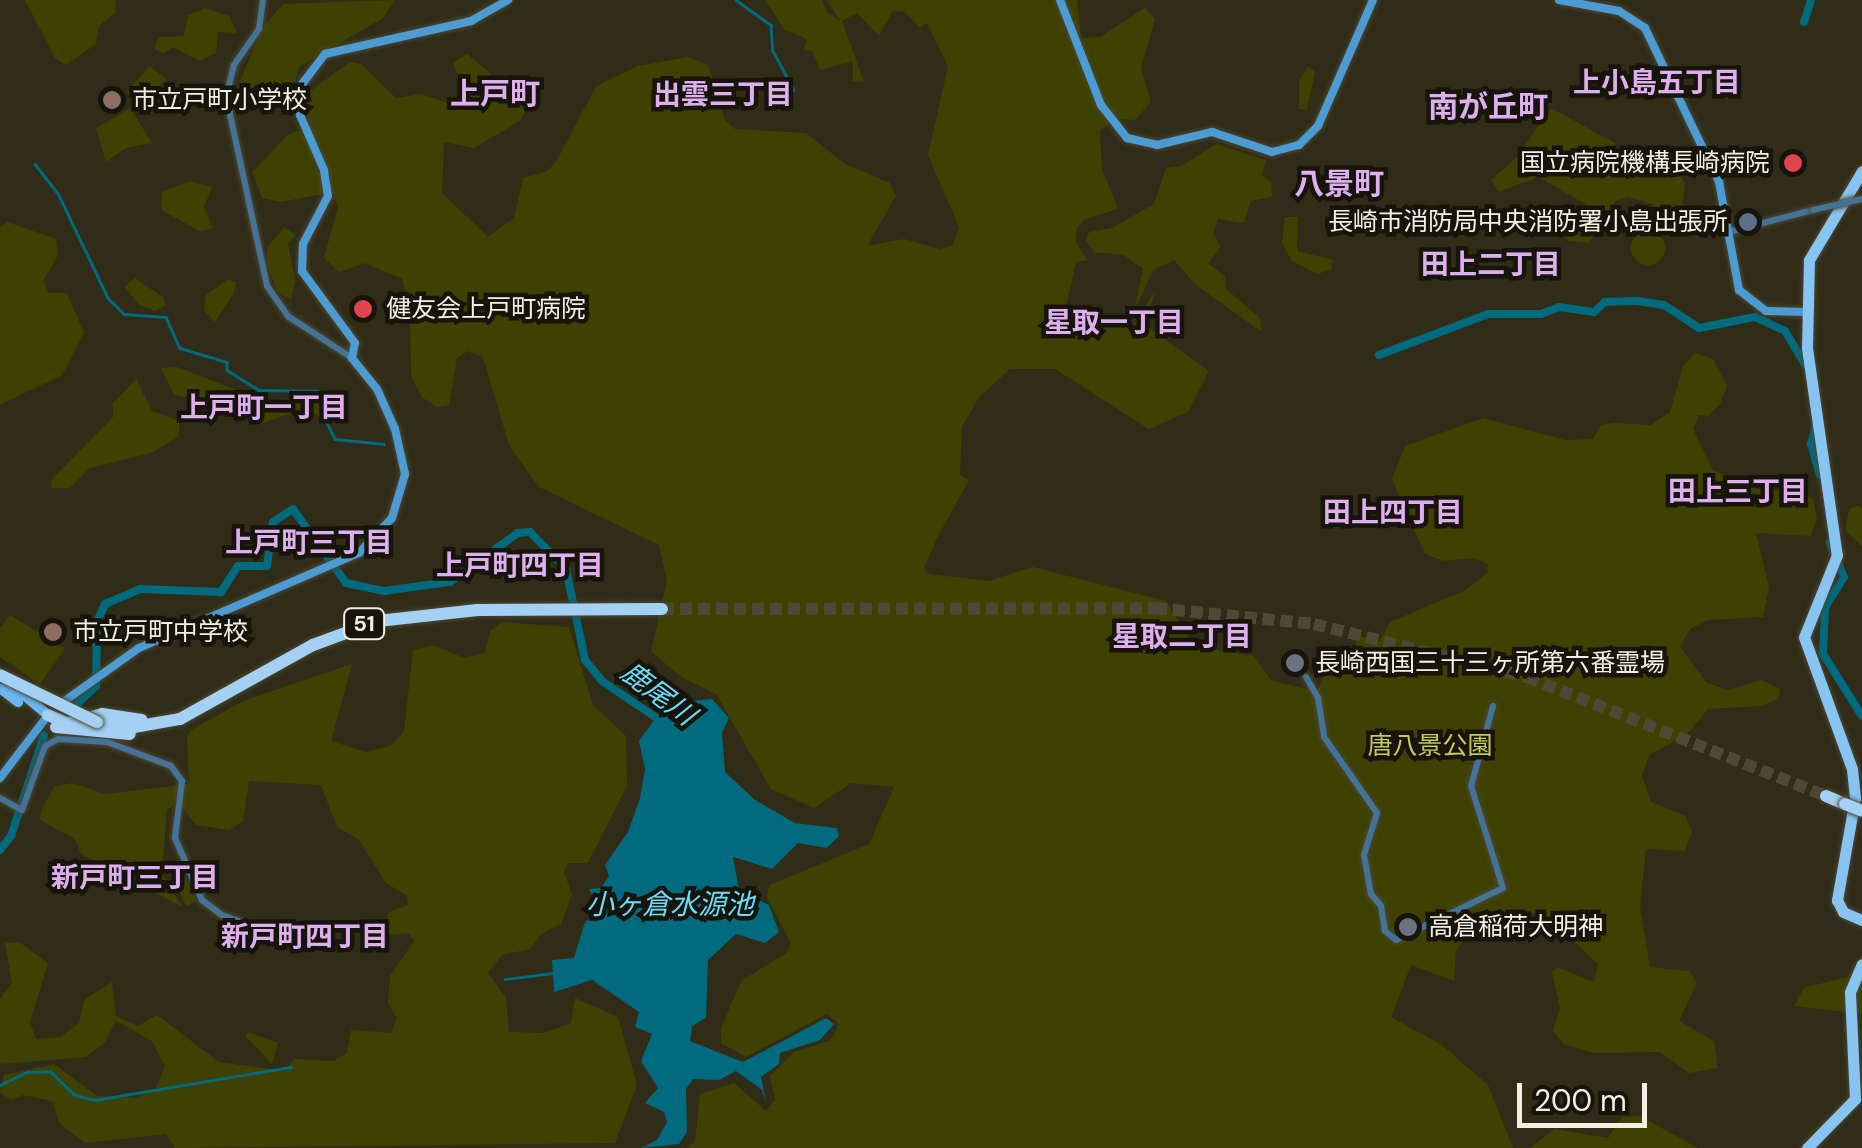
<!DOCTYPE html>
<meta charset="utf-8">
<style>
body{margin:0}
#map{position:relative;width:1862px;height:1148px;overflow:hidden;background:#302c17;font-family:"DM Sans","Noto Sans JP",sans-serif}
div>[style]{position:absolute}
.green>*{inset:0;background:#3f4100}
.round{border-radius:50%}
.water>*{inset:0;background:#006a7e}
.stream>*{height:2.5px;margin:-1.25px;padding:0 1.25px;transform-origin:1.25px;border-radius:1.25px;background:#006a7e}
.river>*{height:8px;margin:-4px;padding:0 4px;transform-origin:4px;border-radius:4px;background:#006a7e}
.motorway-tunnel>*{height:12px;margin-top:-6px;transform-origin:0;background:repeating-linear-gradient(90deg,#4d4936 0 12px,transparent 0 18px)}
.roads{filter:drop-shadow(0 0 2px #4b4734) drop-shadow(0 0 2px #4b4734)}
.tertiary>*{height:6px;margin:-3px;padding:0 3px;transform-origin:3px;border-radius:3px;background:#447397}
.secondary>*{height:8px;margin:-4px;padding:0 4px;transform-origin:4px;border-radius:4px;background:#4c9bd3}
.primary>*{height:10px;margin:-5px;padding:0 5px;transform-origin:5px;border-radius:5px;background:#6ab8f2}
.trunk>*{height:11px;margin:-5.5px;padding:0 5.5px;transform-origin:5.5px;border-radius:5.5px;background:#87c4f2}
.motorway>*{height:12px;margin:-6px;padding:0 6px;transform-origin:6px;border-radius:6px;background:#a4d0f3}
.bridges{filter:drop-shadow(0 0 2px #4b4734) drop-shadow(0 0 2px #4b4734)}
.tertiary-bridge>*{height:6px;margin:-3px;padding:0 3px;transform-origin:3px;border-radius:3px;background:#447397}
.motorway-bridge>*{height:12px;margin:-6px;padding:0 6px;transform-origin:6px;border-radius:6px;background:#a4d0f3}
.dots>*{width:28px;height:28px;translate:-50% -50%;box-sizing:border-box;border:5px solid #16140b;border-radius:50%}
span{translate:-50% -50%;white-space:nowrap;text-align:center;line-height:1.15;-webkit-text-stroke:9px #16140b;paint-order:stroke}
.shield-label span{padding:2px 8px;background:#16140b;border:2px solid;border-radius:8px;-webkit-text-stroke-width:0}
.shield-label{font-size:22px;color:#f2f0e3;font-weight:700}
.poi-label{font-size:25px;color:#f2f0e3}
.left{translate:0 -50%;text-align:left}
.right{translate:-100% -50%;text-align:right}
.park-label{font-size:25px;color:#c6cb59}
.neighbourhood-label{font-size:28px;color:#deafee;font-weight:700}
.water-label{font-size:28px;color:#6adcf8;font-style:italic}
.quarter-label{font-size:30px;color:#deafee;font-weight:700}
.scale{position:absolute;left:1517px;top:1083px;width:130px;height:45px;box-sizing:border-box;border:5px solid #f2f0e3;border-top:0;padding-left:12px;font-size:30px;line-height:35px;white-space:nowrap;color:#f2f0e3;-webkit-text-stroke:8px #16140b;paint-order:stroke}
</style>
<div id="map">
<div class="green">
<div style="clip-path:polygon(25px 0,116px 0,115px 13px,99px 26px,96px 44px,66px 65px,55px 58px)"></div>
<div style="clip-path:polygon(395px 0,383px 18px,300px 66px,287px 104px,271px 105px,268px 93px,254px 108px,245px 107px,239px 83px,263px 27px,283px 4px)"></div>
<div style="clip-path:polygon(765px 0,822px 0,827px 12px,840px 21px,827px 0,1077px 0,1081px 38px,1100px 37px,1145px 8px,1155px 19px,1141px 68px,1151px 102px,1135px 120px,1118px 119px,1100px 130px,1102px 169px,1118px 209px,1085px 219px,1077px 228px,1075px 242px,1088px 260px,1076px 262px,1066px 307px,1072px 317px,1133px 326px,1155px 291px,1145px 325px,1209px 371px,1188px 412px,1149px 429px,1055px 369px,1010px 369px,979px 397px,962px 427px,960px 475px,969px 480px,936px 540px,924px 569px,929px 574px,988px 581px,1033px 567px,1166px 601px,1194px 646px,1254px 656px,1272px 681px,1317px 691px,1333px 655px,1355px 649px,1358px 636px,1380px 641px,1390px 622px,1466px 590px,1488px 572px,1488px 564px,1475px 558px,1444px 561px,1425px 554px,1392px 479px,1405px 446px,1483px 418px,1565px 440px,1593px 439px,1601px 425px,1614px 423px,1651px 425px,1670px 412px,1683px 366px,1695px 353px,1713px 359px,1727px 386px,1720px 404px,1709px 416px,1699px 415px,1693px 429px,1713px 470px,1759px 490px,1802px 492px,1813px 499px,1817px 517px,1811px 536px,1756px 533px,1769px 587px,1763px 617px,1708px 620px,1690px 629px,1680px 647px,1707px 683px,1728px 690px,1761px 680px,1780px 689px,1778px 699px,1761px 706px,1708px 709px,1687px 734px,1649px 755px,1642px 776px,1651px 802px,1685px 816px,1692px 831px,1685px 851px,1646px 849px,1640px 907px,1650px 967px,1689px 971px,1697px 982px,1679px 1021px,1714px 1041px,1718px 1068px,1689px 1073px,1660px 1052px,1593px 1053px,1564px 1044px,1553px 1031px,1560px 1008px,1552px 972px,1557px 967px,1594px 982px,1598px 964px,1547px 917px,1524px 912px,1470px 932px,1456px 950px,1454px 981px,1411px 965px,1391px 1017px,1442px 1045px,1488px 1085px,1513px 1148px,686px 1148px,695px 1142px,700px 1094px,734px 1083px,766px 1111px,775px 1100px,770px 1076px,794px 1052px,830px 1041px,839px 1024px,827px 1014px,746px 1057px,721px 1043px,721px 1028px,741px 981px,786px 953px,791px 943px,767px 898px,769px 885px,869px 844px,894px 787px,851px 783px,814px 808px,771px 789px,716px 694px,681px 677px,651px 651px,667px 581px,659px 545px,539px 487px,509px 445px,483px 357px,468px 351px,457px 358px,449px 405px,436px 407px,422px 397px,411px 376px,410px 311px,402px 279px,365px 263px,339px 272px,324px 258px,338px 207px,333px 192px,281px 202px,262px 198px,252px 172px,289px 134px,310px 128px,302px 97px,350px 62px,361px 64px,396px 98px,421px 94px,456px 106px,469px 100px,453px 63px,467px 54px,495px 77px,508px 75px,531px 100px,520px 121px,474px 148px,444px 142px,442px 193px,488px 237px,514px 218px,523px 178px,546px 172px,556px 162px,596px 86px,638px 66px,688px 57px,708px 65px,725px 120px,735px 129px,806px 133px,845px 164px,890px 183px,896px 196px,867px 246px,904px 239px,940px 249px,953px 245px,959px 227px,928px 155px,948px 66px,927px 23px,920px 28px,905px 12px,893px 11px,879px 36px,857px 13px,842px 21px,864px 82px,853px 81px,853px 61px,820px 70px,812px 51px,804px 50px,807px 39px,784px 29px)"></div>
<div style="clip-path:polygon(205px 8px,229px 16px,237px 33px,218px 32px,216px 53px,199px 61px,173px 47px,163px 53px,154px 49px,159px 37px,184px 36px,188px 15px)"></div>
<div style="clip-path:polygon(149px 66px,167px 79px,137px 104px,127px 92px)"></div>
<div style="clip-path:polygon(1308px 66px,1315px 72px,1307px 109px,1299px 109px,1299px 81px)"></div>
<div style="clip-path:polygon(130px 108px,152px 143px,126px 148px,106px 162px,96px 128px)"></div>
<div style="clip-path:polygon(1551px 108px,1615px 143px,1620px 158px,1649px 158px,1678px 174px,1685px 183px,1681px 213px,1693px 235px,1669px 232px,1652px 204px,1627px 197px,1614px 202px,1589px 243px,1569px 241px,1563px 236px,1566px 227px,1587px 205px,1538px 177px,1499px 192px,1491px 180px,1516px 158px)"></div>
<div style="clip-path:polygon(1216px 144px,1266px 160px,1262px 175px,1271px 182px,1272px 197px,1251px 201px,1244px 223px,1218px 219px,1213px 234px,1221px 247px,1208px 263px,1170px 235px,1225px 276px,1226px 289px,1260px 318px,1262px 332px,1196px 285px,1174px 260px,1153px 270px,1134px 311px,1143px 269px,1124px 255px,1094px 252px,1086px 241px,1089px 232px,1112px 228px,1154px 204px,1166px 168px,1181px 166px)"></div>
<div style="clip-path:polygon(190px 181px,212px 187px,204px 207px,213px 228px,200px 231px,161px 210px,162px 192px)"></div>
<div style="clip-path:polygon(1285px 217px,1298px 217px,1297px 251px,1333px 260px,1331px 269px,1318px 274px,1292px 261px,1282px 243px)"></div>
<div style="clip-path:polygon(7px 222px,56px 239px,58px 255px,43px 281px,49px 293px,67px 293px,84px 333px,62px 375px,0 405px,0 228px)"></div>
<div style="clip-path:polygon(284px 227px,296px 235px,288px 243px,295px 281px,291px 300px,277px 292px,267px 262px,267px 248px)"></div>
<div class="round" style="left:1631px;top:231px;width:34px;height:34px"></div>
<div style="clip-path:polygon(135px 278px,164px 298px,165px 306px,155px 311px,139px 305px,125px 287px)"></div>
<div style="clip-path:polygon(228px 279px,236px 282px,234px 293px,215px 322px,204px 310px,206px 295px)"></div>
<div style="clip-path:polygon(177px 367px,273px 404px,315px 401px,326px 410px,324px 419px,305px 408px,260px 424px,237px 404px,174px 395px,161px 368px)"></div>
<div style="clip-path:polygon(136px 379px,152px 411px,180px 421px,178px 437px,151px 453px,90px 468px,70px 488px,51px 488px,52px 479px,113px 417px,113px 403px)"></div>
<div style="clip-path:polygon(1858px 506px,1862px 508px,1862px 546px,1845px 531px,1849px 509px)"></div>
<div style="clip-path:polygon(10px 615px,65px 649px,40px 684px,0 657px,0 628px)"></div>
<div style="clip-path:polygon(502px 622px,569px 627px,593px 705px,626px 736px,627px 786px,588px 863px,568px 863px,564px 872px,572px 894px,561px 924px,542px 933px,530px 949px,502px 955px,488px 973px,506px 998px,509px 1032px,544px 1033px,571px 1023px,575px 998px,618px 1017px,637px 1085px,615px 1143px,175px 1148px,166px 1134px,85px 1143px,60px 1124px,52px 1101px,23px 1095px,11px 1100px,0 1092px,4px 1075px,54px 1064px,97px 1096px,135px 1098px,156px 1089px,165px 1066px,152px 1041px,116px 1021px,105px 1042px,86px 1057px,0 1064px,0 999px,12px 983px,5px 943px,19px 942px,48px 963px,30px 1022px,36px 1039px,60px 1037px,79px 1023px,84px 1000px,112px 982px,116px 1016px,138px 1026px,157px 1015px,219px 1062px,285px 1071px,294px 1059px,334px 1061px,347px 1053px,351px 1030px,391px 1033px,397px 1018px,388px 1004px,390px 976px,414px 941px,409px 933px,381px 936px,389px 912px,408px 905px,407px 896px,386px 883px,359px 840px,337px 827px,321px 785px,249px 781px,243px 821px,229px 830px,196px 825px,179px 803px,167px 810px,162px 874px,182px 907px,81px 854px,75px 839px,40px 820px,41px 810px,54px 787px,72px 783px,105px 794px,189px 784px,187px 736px,193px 729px,243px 701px,352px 664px,331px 741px,366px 752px,390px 746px,404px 731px,413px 650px,433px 645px,464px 658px,485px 653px,490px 631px)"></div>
<div style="clip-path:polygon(180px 869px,197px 901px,186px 906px,172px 875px)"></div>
<div style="clip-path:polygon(1862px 973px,1862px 1014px,1794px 1006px,1804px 988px)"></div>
<div style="clip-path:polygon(248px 1032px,278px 1043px,272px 1064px,246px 1037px)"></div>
<div style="clip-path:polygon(1640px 1116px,1698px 1148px,1530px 1148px,1555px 1129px,1608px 1138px,1622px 1117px)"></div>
</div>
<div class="water">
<div style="clip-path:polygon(677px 689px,692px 701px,712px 699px,729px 718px,722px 733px,725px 772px,755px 800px,795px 823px,837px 828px,839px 836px,827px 848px,798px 843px,772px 869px,733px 857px,739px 890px,769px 905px,779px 932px,765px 943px,736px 934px,708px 960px,706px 1018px,692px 1026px,690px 1041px,743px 1062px,826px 1018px,834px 1024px,820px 1040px,780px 1053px,779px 1064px,761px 1077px,766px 1102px,762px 1090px,736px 1071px,719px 1080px,693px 1079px,686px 1089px,687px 1132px,679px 1144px,641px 1148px,657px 1140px,667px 1122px,664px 1112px,645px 1103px,658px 1088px,641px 1061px,652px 1034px,635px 1027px,639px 1012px,592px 980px,554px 992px,552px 960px,574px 958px,585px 922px,601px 910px,589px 889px,601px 888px,609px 876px,605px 865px,628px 832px,640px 798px,645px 769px,639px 741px)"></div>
</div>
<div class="stream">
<div style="left:736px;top:0;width:43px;rotate:35.5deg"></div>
<div style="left:771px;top:25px;width:26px;rotate:86deg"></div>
<div style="left:773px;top:51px;width:44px;rotate:61.7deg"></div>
<div style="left:35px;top:164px;width:37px;rotate:52deg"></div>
<div style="left:58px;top:193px;width:116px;rotate:64.5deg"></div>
<div style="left:108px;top:298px;width:23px;rotate:45deg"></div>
<div style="left:124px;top:314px;width:42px;rotate:4.1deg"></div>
<div style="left:166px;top:317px;width:34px;rotate:66deg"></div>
<div style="left:180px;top:348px;width:49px;rotate:16.6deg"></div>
<div style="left:227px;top:362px;width:8px;rotate:90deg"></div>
<div style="left:227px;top:370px;width:38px;rotate:32deg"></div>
<div style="left:259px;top:390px;width:66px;rotate:0.9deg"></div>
<div style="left:325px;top:391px;width:11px;rotate:49deg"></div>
<div style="left:332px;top:399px;width:23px;rotate:105deg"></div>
<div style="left:326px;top:421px;width:20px;rotate:63deg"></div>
<div style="left:335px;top:439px;width:49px;rotate:5.8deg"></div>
<div style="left:505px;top:979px;width:48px;rotate:-7.1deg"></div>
<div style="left:0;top:1085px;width:30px;rotate:-26deg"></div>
<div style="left:27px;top:1072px;width:23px;rotate:-2deg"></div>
<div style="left:50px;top:1071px;width:35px;rotate:44deg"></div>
<div style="left:75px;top:1095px;width:21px;rotate:14deg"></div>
<div style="left:95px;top:1100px;width:199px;rotate:-9.6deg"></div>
</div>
<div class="river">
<div style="left:1804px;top:22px;width:23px;rotate:-72deg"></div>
<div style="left:1379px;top:355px;width:116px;rotate:-20.6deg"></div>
<div style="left:1488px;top:314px;width:53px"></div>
<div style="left:1541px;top:314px;width:19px;rotate:-21deg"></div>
<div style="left:1559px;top:307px;width:35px;rotate:8deg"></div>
<div style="left:1594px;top:312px;width:15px;rotate:-42deg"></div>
<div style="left:1605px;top:302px;width:33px;rotate:-2deg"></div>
<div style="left:1638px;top:301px;width:26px;rotate:9deg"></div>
<div style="left:1664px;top:305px;width:42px;rotate:33.3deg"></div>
<div style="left:1699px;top:328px;width:57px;rotate:-11.1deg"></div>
<div style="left:1755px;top:317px;width:33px;rotate:25deg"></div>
<div style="left:1785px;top:331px;width:39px;rotate:59deg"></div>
<div style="left:1816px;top:426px;width:19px;rotate:106deg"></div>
<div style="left:1811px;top:444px;width:32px;rotate:74deg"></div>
<div style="left:1830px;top:543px;width:37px;rotate:68deg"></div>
<div style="left:1844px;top:577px;width:36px;rotate:122deg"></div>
<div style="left:1825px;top:607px;width:47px;rotate:92.4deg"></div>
<div style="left:1823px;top:654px;width:73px;rotate:57.8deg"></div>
<div style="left:64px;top:716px;width:44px;rotate:-43.2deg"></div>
<div style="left:96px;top:686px;width:64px;rotate:-89.1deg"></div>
<div style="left:97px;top:622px;width:20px;rotate:-66deg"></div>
<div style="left:105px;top:604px;width:39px;rotate:-23deg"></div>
<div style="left:141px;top:589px;width:80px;rotate:2.1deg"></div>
<div style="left:221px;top:592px;width:31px;rotate:-57deg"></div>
<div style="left:238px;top:566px;width:29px"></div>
<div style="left:267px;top:566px;width:44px;rotate:-82.2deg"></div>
<div style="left:273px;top:522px;width:24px;rotate:-33deg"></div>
<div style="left:293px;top:509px;width:91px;rotate:54.4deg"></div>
<div style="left:346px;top:583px;width:39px;rotate:12deg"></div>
<div style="left:384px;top:591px;width:67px;rotate:-7.8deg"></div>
<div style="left:450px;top:582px;width:84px;rotate:-35.8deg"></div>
<div style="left:518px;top:533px;width:12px;rotate:-5deg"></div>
<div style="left:530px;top:532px;width:52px;rotate:45.8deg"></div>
<div style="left:566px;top:569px;width:93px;rotate:78.2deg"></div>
<div style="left:585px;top:660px;width:27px;rotate:51deg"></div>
<div style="left:602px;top:681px;width:71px;rotate:34.1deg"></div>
<div style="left:0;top:850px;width:18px;rotate:-52deg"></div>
<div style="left:11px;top:836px;width:106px;rotate:-71.9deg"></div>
</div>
<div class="motorway-tunnel">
<div style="left:662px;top:609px;width:493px;rotate:-0.1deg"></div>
<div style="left:1155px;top:608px;width:160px;rotate:5.7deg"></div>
<div style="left:1314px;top:624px;width:219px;rotate:14deg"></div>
<div style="left:1527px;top:677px;width:322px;rotate:21.7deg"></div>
</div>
<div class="roads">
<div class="tertiary">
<div style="left:263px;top:0;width:29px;rotate:98deg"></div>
<div style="left:259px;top:29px;width:44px;rotate:124.8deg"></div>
<div style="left:234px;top:65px;width:32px;rotate:104deg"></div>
<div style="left:226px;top:96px;width:194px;rotate:77.8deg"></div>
<div style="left:267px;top:286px;width:38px;rotate:55deg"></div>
<div style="left:289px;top:317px;width:75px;rotate:33.1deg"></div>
<div style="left:1732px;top:231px;width:84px;rotate:-14.5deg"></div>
<div style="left:1306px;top:677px;width:24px;rotate:60deg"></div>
<div style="left:1318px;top:698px;width:39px;rotate:81deg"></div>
<div style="left:1324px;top:737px;width:93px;rotate:55.1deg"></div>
<div style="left:1377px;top:813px;width:44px;rotate:107.2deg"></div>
<div style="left:1364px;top:855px;width:40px;rotate:80deg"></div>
<div style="left:1371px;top:894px;width:16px;rotate:50deg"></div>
<div style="left:1381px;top:906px;width:25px;rotate:81deg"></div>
<div style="left:1385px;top:931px;width:14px;rotate:39deg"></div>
<div style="left:1396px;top:940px;width:119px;rotate:-25.9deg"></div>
<div style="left:1503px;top:888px;width:107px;rotate:-107.4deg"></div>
<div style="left:1471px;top:786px;width:83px;rotate:-74.6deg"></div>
<div style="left:0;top:798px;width:25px;rotate:29deg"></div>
<div style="left:22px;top:810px;width:68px;rotate:-70.2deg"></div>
<div style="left:45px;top:746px;width:15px;rotate:-28deg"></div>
<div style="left:58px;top:739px;width:49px;rotate:3.5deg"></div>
<div style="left:107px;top:742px;width:68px;rotate:20.6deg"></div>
<div style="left:171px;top:766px;width:19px;rotate:54deg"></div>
<div style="left:182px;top:781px;width:57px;rotate:97deg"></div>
<div style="left:175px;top:838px;width:68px;rotate:66.5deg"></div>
<div style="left:202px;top:900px;width:25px;rotate:37deg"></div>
<div style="left:222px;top:915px;width:95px;rotate:19.8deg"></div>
</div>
<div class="secondary">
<div style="left:1060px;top:0;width:113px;rotate:68.7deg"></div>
<div style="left:1101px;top:105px;width:42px;rotate:51.8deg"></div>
<div style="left:1127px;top:138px;width:31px;rotate:13deg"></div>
<div style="left:1157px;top:145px;width:57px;rotate:-13.3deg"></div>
<div style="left:1212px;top:132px;width:63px;rotate:18.4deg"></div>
<div style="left:1272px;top:152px;width:28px;rotate:-15deg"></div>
<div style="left:1299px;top:145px;width:27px;rotate:-45deg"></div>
<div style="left:1318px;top:126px;width:137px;rotate:-66.4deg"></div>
<div style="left:1559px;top:0;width:61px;rotate:10.4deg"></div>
<div style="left:1619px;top:11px;width:31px;rotate:33deg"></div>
<div style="left:1645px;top:28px;width:171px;rotate:64.3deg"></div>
<div style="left:1719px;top:182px;width:110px;rotate:79.5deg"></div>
<div style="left:1739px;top:290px;width:34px;rotate:38deg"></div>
<div style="left:1766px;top:311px;width:41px;rotate:1.4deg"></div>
<div style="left:59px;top:705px;width:98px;rotate:-35.5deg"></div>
<div style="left:139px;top:648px;width:240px;rotate:-23.4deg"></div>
<div style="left:359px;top:553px;width:48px;rotate:-46.7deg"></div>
<div style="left:392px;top:518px;width:46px;rotate:-73.5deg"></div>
<div style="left:405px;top:474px;width:46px;rotate:-102.5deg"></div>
<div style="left:395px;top:429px;width:44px;rotate:-114.2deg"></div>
<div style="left:377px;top:389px;width:40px;rotate:-129deg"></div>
<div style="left:352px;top:358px;width:15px;rotate:-79deg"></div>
<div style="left:355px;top:343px;width:89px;rotate:-126.4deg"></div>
<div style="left:302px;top:271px;width:27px;rotate:-88deg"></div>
<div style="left:303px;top:244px;width:54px;rotate:-62.5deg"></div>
<div style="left:328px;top:196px;width:26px;rotate:-99deg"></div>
<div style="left:324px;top:170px;width:60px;rotate:-113.6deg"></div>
<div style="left:300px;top:115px;width:27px;rotate:-92deg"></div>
<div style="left:299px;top:88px;width:43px;rotate:-52.6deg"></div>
<div style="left:325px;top:54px;width:150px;rotate:-12.7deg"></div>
<div style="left:471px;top:21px;width:43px;rotate:-29.6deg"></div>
<div style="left:0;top:778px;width:81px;rotate:-52.6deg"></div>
</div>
<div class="primary">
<div style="left:7px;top:681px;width:53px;rotate:39.7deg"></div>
<div style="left:0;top:688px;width:23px;rotate:38deg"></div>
</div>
<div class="trunk">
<div style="left:1862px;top:171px;width:104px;rotate:120.8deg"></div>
<div style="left:1809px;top:260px;width:88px;rotate:91.3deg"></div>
<div style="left:1807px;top:348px;width:209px;rotate:81.8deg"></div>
<div style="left:1837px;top:555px;width:88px;rotate:111.9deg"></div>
<div style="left:1804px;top:637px;width:140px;rotate:70deg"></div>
<div style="left:1852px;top:769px;width:29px;rotate:84deg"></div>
<div style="left:1855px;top:798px;width:104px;rotate:100deg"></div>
<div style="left:1837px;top:900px;width:13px;rotate:63deg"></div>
<div style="left:1843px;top:912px;width:21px;rotate:23deg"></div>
<div style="left:1807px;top:1148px;width:69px;rotate:-45.6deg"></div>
<div style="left:1855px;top:1099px;width:107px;rotate:-92.7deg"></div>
<div style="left:1850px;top:992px;width:30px;rotate:-67deg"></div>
</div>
<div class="motorway">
<div style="left:48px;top:715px;width:21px;rotate:23deg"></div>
<div style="left:67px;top:723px;width:36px;rotate:-14deg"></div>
<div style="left:102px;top:714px;width:40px;rotate:8.5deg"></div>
<div style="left:97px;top:722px;width:37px;rotate:8deg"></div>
<div style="left:134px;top:727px;width:47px;rotate:-9.9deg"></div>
<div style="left:180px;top:719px;width:152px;rotate:-29.1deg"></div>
<div style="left:313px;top:645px;width:69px;rotate:-20.3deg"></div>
<div style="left:378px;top:621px;width:100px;rotate:-6.3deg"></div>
<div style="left:477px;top:610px;width:185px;rotate:-0.3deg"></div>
<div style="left:56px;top:727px;width:74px;rotate:5.4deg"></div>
<div style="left:1826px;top:796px;width:21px;rotate:23deg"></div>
</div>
</div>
<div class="bridges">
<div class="tertiary-bridge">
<div style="left:1813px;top:210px;width:50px;rotate:-12.7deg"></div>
</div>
<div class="motorway-bridge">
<div style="left:0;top:675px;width:108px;rotate:25.9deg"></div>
<div style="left:1845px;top:804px;width:18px;rotate:22deg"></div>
</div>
</div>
<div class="dots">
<div style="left:112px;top:100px;background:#8d6e63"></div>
<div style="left:1793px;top:163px;background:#e0444e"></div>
<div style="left:1748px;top:222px;background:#5c6f8a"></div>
<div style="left:363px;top:309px;background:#e0444e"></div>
<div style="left:53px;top:632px;background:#8d6e63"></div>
<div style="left:1295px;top:663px;background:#6b7280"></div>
<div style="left:1408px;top:927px;background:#6b7280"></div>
</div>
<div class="shield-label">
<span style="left:364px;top:624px">51</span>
</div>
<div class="poi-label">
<span class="left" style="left:132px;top:100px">市立戸町小学校</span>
<span class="right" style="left:1770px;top:163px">国立病院機構長崎病院</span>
<span class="right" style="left:1728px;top:222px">長崎市消防局中央消防署小島出張所</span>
<span class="left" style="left:386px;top:309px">健友会上戸町病院</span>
<span class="left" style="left:73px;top:632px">市立戸町中学校</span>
<span class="left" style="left:1315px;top:663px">長崎西国三十三ヶ所第六番霊場</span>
<span class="left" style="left:1428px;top:927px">高倉稲荷大明神</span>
</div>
<div class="park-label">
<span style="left:1430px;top:746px">唐八景公園</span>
</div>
<div class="neighbourhood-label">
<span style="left:1657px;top:83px">上小島五丁目</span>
<span style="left:723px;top:95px">出雲三丁目</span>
<span style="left:1491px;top:265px">田上二丁目</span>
<span style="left:1114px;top:323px">星取一丁目</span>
<span style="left:264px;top:408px">上戸町一丁目</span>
<span style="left:1738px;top:492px">田上三丁目</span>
<span style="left:1393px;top:513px">田上四丁目</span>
<span style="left:309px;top:543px">上戸町三丁目</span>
<span style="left:520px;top:566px">上戸町四丁目</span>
<span style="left:1182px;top:637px">星取二丁目</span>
<span style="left:135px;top:878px">新戸町三丁目</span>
<span style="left:305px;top:937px">新戸町四丁目</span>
</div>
<div class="water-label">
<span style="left:658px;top:694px;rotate:37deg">鹿尾川</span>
<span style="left:670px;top:905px">小ヶ倉水源池</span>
</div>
<div class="quarter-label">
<span style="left:495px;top:94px">上戸町</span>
<span style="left:1488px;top:107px">南が丘町</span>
<span style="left:1339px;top:184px">八景町</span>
</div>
<div class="scale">200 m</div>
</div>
